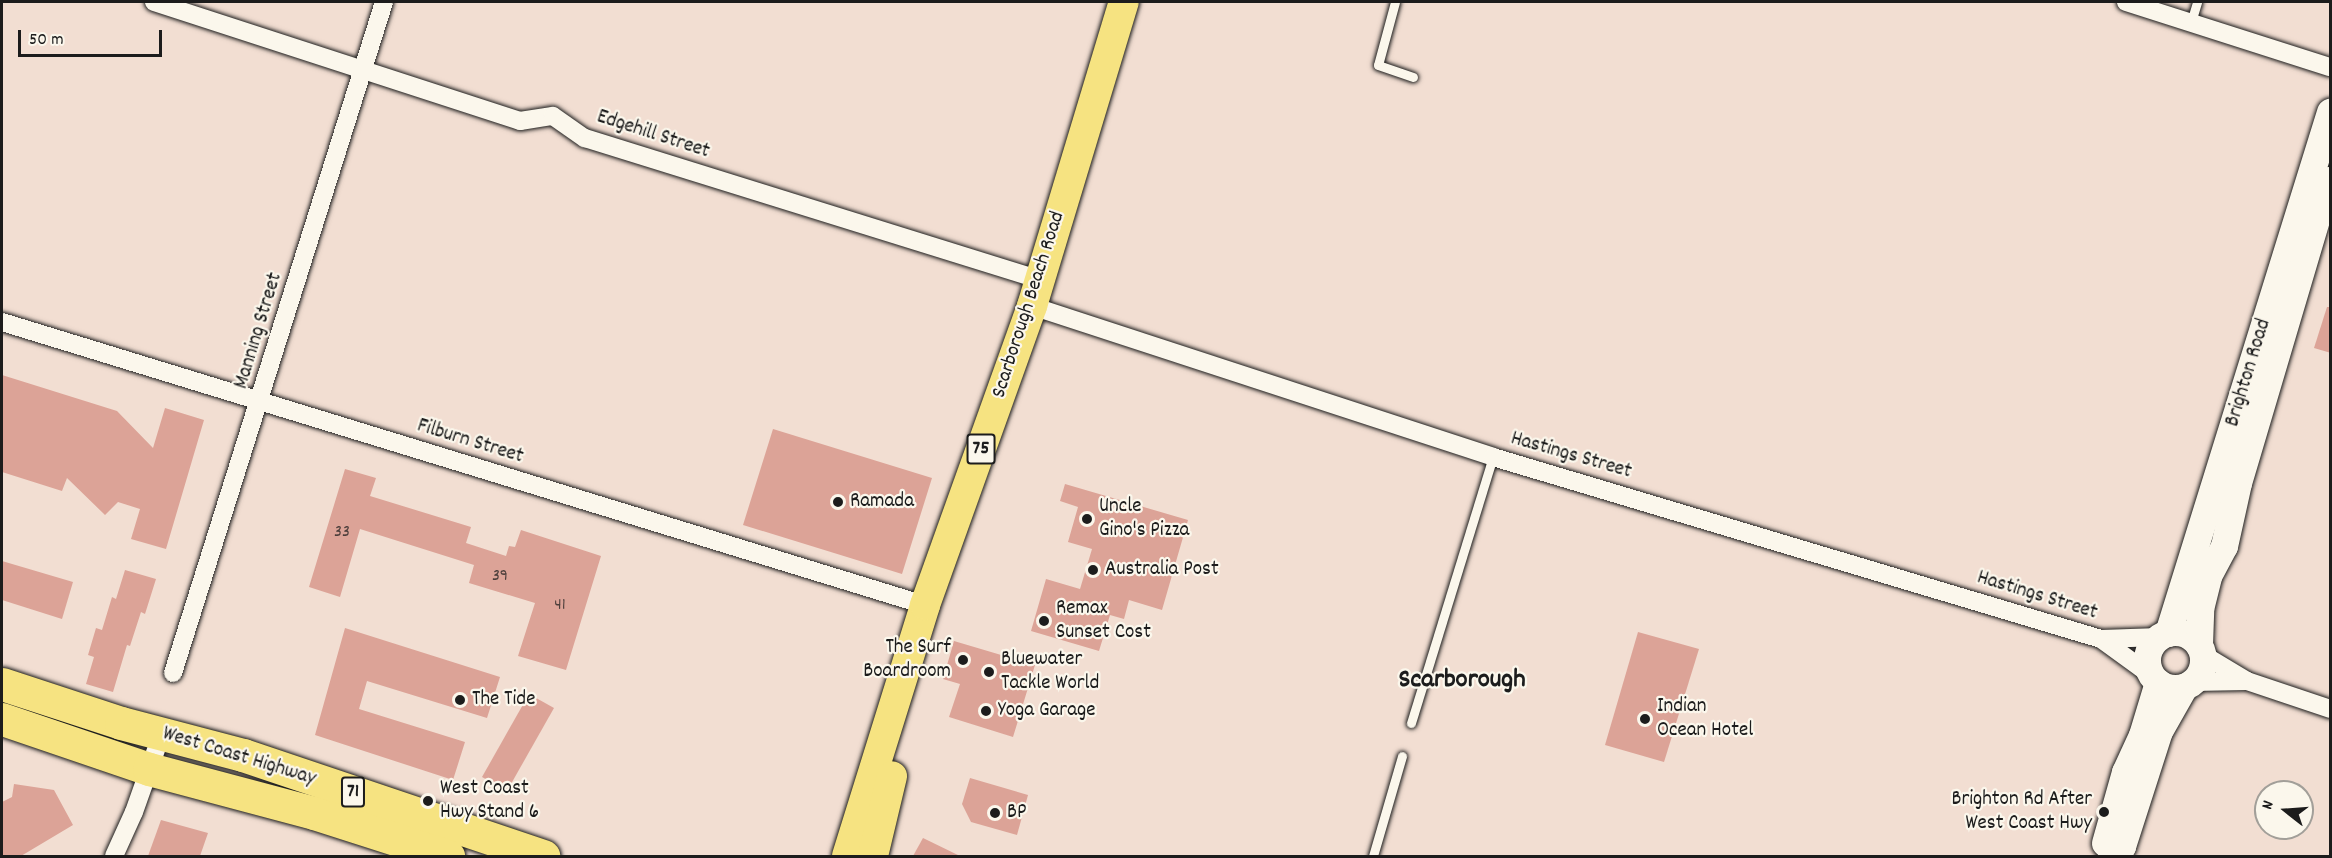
<!DOCTYPE html>
<style>
body{margin:0}
#map{position:relative;width:2332px;height:858px;overflow:hidden;background:#f2ded2;font-family:Dekko,sans-serif}
div>[style]{position:absolute}
.building>*{inset:0;background:#dca397}
.roads{filter:drop-shadow(0 0 2px #1c1c1c) drop-shadow(0 0 2px #1c1c1c)}
.lane>*{height:9px;margin:-4.5px;padding:0 4.5px;transform-origin:4.5px;border-radius:4.5px;background:#fbf7ec}
.street>*{height:18px;margin:-9px;padding:0 9px;transform-origin:9px;border-radius:9px;background:#fbf7ec}
.secondary>*{height:27px;margin:-13.5px;padding:0 13.5px;transform-origin:13.5px;border-radius:13.5px;background:#fbf7ec}
.secondary>.ring{margin:-13.5px;padding:0;box-sizing:content-box;background:none;border:27px solid #fbf7ec;border-radius:50%}
.primary>*{height:30px;margin:-15px;padding:0 15px;transform-origin:15px;border-radius:15px;background:#f6e381}
.highway>*{height:33px;margin:-16.5px;padding:0 16.5px;transform-origin:16.5px;border-radius:16.5px;background:#f6e381}
.dots>*{width:16px;height:16px;translate:-50% -50%;box-sizing:border-box;border:3px solid #fbf7ec;border-radius:50%}
span{translate:-50% -50%;white-space:nowrap;text-align:center;line-height:1.15;-webkit-text-stroke:4.5px #fbf7ec;paint-order:stroke}
.number-label{font-size:18px;color:#4c3e3b}
.number-label span{-webkit-text-stroke-width:0}
.shield-label span{padding:2px 4px;background:#fbf7ec;border:2px solid;border-radius:4px;-webkit-text-stroke-width:0}
.shield-label{font-size:20px;color:#1c1c1c;font-weight:700}
.street-label{font-size:21px;color:#1c1c1c}
.poi-label{font-size:21px;color:#1c1c1c}
.left{translate:0 -50%;text-align:left}
.right{translate:-100% -50%;text-align:right}
.district-label{font-size:27px;color:#1c1c1c;font-weight:700}
.frame{position:absolute;inset:0;border:3px solid #1c1c1c;pointer-events:none}
.north{position:absolute;left:2254px;top:780px;width:60px;height:60px;box-sizing:border-box;background:#fbf7ec;border:2px solid #a29f99;border-radius:50%;rotate:287deg;font-size:16px;font-weight:700;line-height:24px;text-align:center;color:#1c1c1c}
.north::after{content:'';display:block;margin:auto;width:21px;height:27px;background:#1c1c1c;clip-path:polygon(50% 0,100% 100%,50% 72%,0 100%)}
.scale{position:absolute;left:18px;top:30px;width:144px;height:27px;box-sizing:border-box;border:3px solid #1c1c1c;border-top:0;padding-left:8px;font-size:18px;line-height:21px;white-space:nowrap;color:#1c1c1c;-webkit-text-stroke:4px #fbf7ec;paint-order:stroke}
</style>
<div id="map">
<div class="building">
<div style="clip-path:polygon(2327px 307px,2331px 307px,2331px 353px,2314px 348px)"></div>
<div style="clip-path:polygon(2px 375px,117px 411px,153px 448px,165px 408px,204px 420px,166px 549px,131px 539px,140px 509px,118px 502px,105px 515px,67px 478px,62px 491px,2px 472px)"></div>
<div style="clip-path:polygon(773px 429px,932px 478px,902px 574px,743px 525px)"></div>
<div style="clip-path:polygon(345px 469px,376px 478px,370px 496px,471px 527px,466px 543px,506px 556px,509px 546px,515px 547px,521px 530px,601px 556px,566px 670px,518px 656px,535px 603px,469px 583px,474px 565px,360px 529px,340px 597px,309px 587px)"></div>
<div style="clip-path:polygon(1065px 484px,1188px 520px,1162px 610px,1129px 600px,1124px 619px,1110px 615px,1099px 651px,1031px 631px,1046px 579px,1080px 589px,1092px 549px,1068px 542px,1078px 507px,1060px 501px)"></div>
<div style="clip-path:polygon(2px 561px,73px 582px,62px 619px,2px 600px)"></div>
<div style="clip-path:polygon(125px 570px,156px 579px,145px 614px,141px 612px,130px 646px,127px 645px,113px 692px,86px 684px,94px 657px,88px 655px,96px 628px,102px 630px,112px 597px,116px 599px)"></div>
<div style="clip-path:polygon(345px 628px,500px 677px,487px 718px,367px 681px,359px 709px,465px 742px,453px 780px,315px 735px)"></div>
<div style="clip-path:polygon(1638px 632px,1699px 649px,1664px 762px,1605px 745px)"></div>
<div style="clip-path:polygon(954px 641px,1035px 665px,1013px 737px,949px 717px,960px 684px,943px 679px)"></div>
<div style="clip-path:polygon(529px 694px,554px 708px,507px 791px,482px 777px)"></div>
<div style="clip-path:polygon(970px 778px,1028px 795px,1017px 835px,971px 822px,962px 804px)"></div>
<div style="clip-path:polygon(14px 784px,54px 790px,73px 825px,21px 856px,2px 856px,2px 802px,12px 797px)"></div>
<div style="clip-path:polygon(161px 820px,208px 833px,200px 856px,148px 856px)"></div>
<div style="clip-path:polygon(923px 838px,960px 856px,913px 856px)"></div>
</div>
<div class="roads">
<div class="lane">
<div style="left:1395px;top:2px;width:65px;rotate:105.1deg"></div>
<div style="left:1378px;top:65px;width:37px;rotate:19deg"></div>
<div style="left:2191px;top:22px;width:21px;rotate:-73deg"></div>
<div style="left:1411px;top:723px;width:278px;rotate:-72.9deg"></div>
<div style="left:1373px;top:856px;width:104px;rotate:-73.8deg"></div>
</div>
<div class="street">
<div style="left:154px;top:2px;width:385px;rotate:18deg"></div>
<div style="left:520px;top:121px;width:33px;rotate:-9deg"></div>
<div style="left:553px;top:116px;width:39px;rotate:35deg"></div>
<div style="left:585px;top:138px;width:477px;rotate:17.3deg"></div>
<div style="left:2126px;top:2px;width:214px;rotate:17.7deg"></div>
<div style="left:1032px;top:306px;width:485px;rotate:18.1deg"></div>
<div style="left:1493px;top:457px;width:635px;rotate:16.66deg"></div>
<div style="left:2101px;top:639px;width:59px;rotate:-1.9deg"></div>
<div style="left:2px;top:322px;width:965px;rotate:17.05deg"></div>
<div style="left:2101px;top:639px;width:63px;rotate:36deg"></div>
<div style="left:2202px;top:654px;width:52px;rotate:31deg"></div>
<div style="left:2247px;top:681px;width:88px;rotate:18.6deg"></div>
<div style="left:173px;top:673px;width:703px;rotate:-72.54deg"></div>
<div style="left:2192px;top:682px;width:55px;rotate:-1deg"></div>
<div style="left:114px;top:856px;width:48px;rotate:-65.6deg"></div>
<div style="left:134px;top:812px;width:84px;rotate:-70.5deg"></div>
</div>
<div class="secondary">
<div class="ring" style="left:2147px;top:632px;width:29px;height:29px"></div>
<div style="left:2168px;top:633px;width:546px;rotate:-72.73deg"></div>
<div style="left:2199px;top:645px;width:36px;rotate:-88deg"></div>
<div style="left:2200px;top:609px;width:34px;rotate:-76deg"></div>
<div style="left:2208px;top:576px;width:34px;rotate:-62deg"></div>
<div style="left:2224px;top:546px;width:65px;rotate:-77.5deg"></div>
<div style="left:2238px;top:483px;width:316px;rotate:-73.5deg"></div>
<div style="left:2105px;top:843px;width:74px;rotate:-74.3deg"></div>
<div style="left:2125px;top:772px;width:41px;rotate:-65.3deg"></div>
<div style="left:2142px;top:735px;width:55px;rotate:-73.2deg"></div>
<div style="left:2111px;top:856px;width:15px;rotate:-42deg"></div>
<div style="left:2122px;top:846px;width:121px;rotate:-72.2deg"></div>
<div style="left:2159px;top:731px;width:51px;rotate:-60.4deg"></div>
</div>
<div class="primary">
<div style="left:847px;top:856px;width:263px;rotate:-72.7deg"></div>
<div style="left:925px;top:605px;width:318px;rotate:-70.3deg"></div>
<div style="left:1032px;top:306px;width:318px;rotate:-73.2deg"></div>
<div style="left:873px;top:856px;width:82px;rotate:-76.6deg"></div>
</div>
<div class="highway">
<div style="left:2px;top:684px;width:125px;rotate:18.1deg"></div>
<div style="left:121px;top:723px;width:126px;rotate:14.7deg"></div>
<div style="left:243px;top:755px;width:317px;rotate:18.6deg"></div>
<div style="left:2px;top:719px;width:155px;rotate:18.8deg"></div>
<div style="left:149px;top:769px;width:171px;rotate:14.9deg"></div>
<div style="left:314px;top:813px;width:141px;rotate:17.8deg"></div>
</div>
</div>
<div class="dots">
<div style="left:838px;top:502px;background:#1c1c1c"></div>
<div style="left:1087px;top:519px;background:#1c1c1c"></div>
<div style="left:1093px;top:570px;background:#1c1c1c"></div>
<div style="left:1044px;top:621px;background:#1c1c1c"></div>
<div style="left:963px;top:660px;background:#1c1c1c"></div>
<div style="left:989px;top:672px;background:#1c1c1c"></div>
<div style="left:460px;top:700px;background:#1c1c1c"></div>
<div style="left:986px;top:711px;background:#1c1c1c"></div>
<div style="left:1645px;top:719px;background:#1c1c1c"></div>
<div style="left:428px;top:801px;background:#1c1c1c"></div>
<div style="left:2104px;top:812px;background:#1c1c1c"></div>
<div style="left:995px;top:813px;background:#1c1c1c"></div>
</div>
<div class="number-label">
<span style="left:342px;top:533px">33</span>
<span style="left:500px;top:577px">39</span>
<span style="left:560px;top:606px">41</span>
</div>
<div class="shield-label">
<span style="left:981px;top:449px">75</span>
<span style="left:353px;top:792px">71</span>
</div>
<div class="street-label">
<span style="left:653px;top:135px;rotate:18deg">Edgehill Street</span>
<span style="left:1029px;top:305px;rotate:-72deg">Scarborough Beach Road</span>
<span style="left:259px;top:331px;rotate:-73deg">Manning Street</span>
<span style="left:2249px;top:373px;rotate:-73deg">Brighton Road</span>
<span style="left:470px;top:442px;rotate:17deg">Filburn Street</span>
<span style="left:1571px;top:456px;rotate:16deg">Hastings Street</span>
<span style="left:2037px;top:596px;rotate:17deg">Hastings Street</span>
<span style="left:239px;top:757px;rotate:17deg">West Coast Highway</span>
</div>
<div class="poi-label">
<span class="left" style="left:850px;top:502px">Ramada</span>
<span class="left" style="left:1099px;top:519px">Uncle<br>Gino's Pizza</span>
<span class="left" style="left:1105px;top:570px">Australia Post</span>
<span class="left" style="left:1056px;top:621px">Remax<br>Sunset Cost</span>
<span class="right" style="left:951px;top:660px">The Surf<br>Boardroom</span>
<span class="left" style="left:1001px;top:672px">Bluewater<br>Tackle World</span>
<span class="left" style="left:472px;top:700px">The Tide</span>
<span class="left" style="left:1657px;top:719px">Indian<br>Ocean Hotel</span>
<span class="left" style="left:998px;top:711px">Yoga Garage</span>
<span class="left" style="left:440px;top:801px">West Coast<br>Hwy Stand 6</span>
<span class="right" style="left:2092px;top:812px">Brighton Rd After<br>West Coast Hwy</span>
<span class="left" style="left:1007px;top:813px">BP</span>
</div>
<div class="district-label">
<span style="left:1462px;top:681px">Scarborough</span>
</div>
<div class="frame"></div>
<div class="north">N</div>
<div class="scale">50 m</div>
</div>
